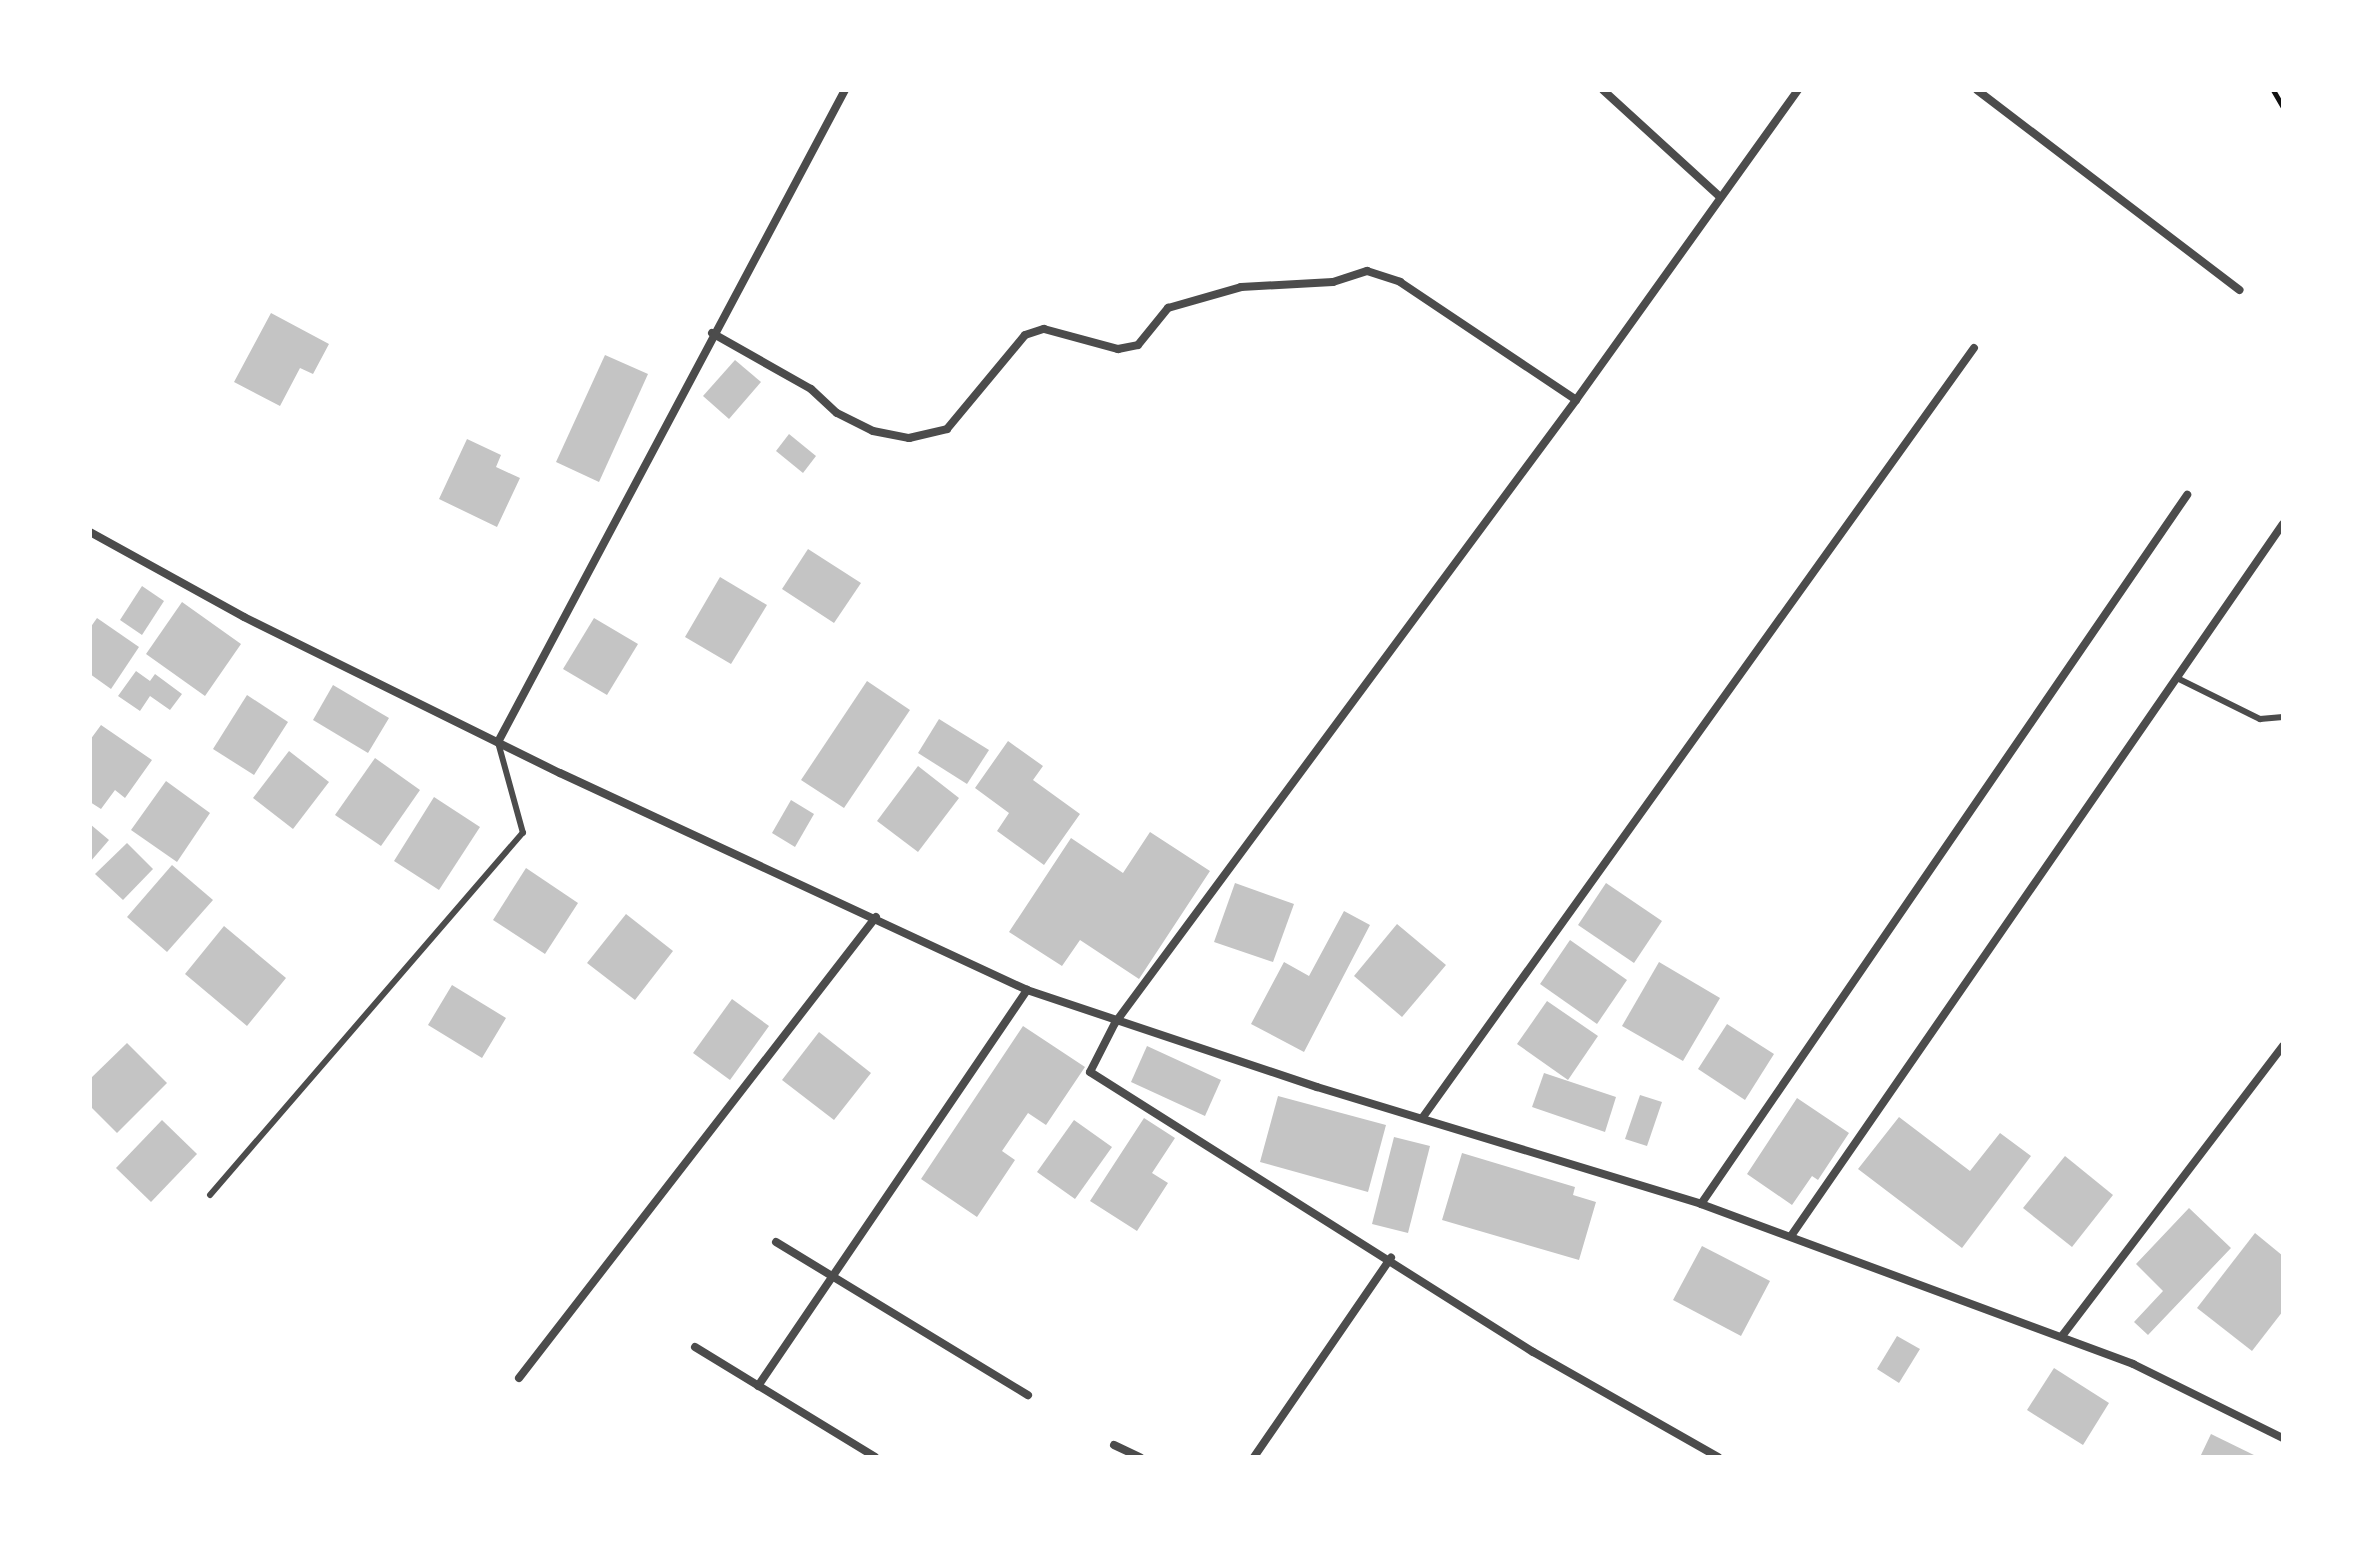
<!DOCTYPE html>
<style>
body{margin:0}
#map{position:relative;width:2373px;height:1547px;overflow:hidden;background:#fff;font-family:Overpass,sans-serif}
div>[style]{position:absolute}
.building>*{inset:0;background:#c4c4c4}
.path>*{height:5px;margin:-2.5px;padding:0 2.5px;transform-origin:2.5px;border-radius:2.5px;background:#111}
.service>*{height:6px;margin:-3px;padding:0 3px;transform-origin:3px;border-radius:3px;background:#4c4c4c}
.minor>*{height:8px;margin:-4px;padding:0 4px;transform-origin:4px;border-radius:4px;background:#4c4c4c}
span{translate:-50% -50%;white-space:nowrap;text-align:center;line-height:1.15;-webkit-text-stroke:6px #fff;paint-order:stroke}
.frame{position:absolute;inset:0;border:92px solid #fff;pointer-events:none}
</style>
<div id="map">
<div class="building">
<div style="clip-path:polygon(271px 313px,329px 344px,313px 374px,300px 368px,280px 406px,234px 382px)"></div>
<div style="clip-path:polygon(605px 355px,648px 374px,599px 482px,556px 462px)"></div>
<div style="clip-path:polygon(735px 360px,761px 382px,729px 419px,703px 396px)"></div>
<div style="clip-path:polygon(789px 434px,816px 456px,803px 473px,776px 451px)"></div>
<div style="clip-path:polygon(467px 439px,501px 455px,496px 467px,520px 478px,497px 527px,439px 499px)"></div>
<div style="clip-path:polygon(808px 549px,861px 583px,834px 623px,782px 589px)"></div>
<div style="clip-path:polygon(720px 577px,767px 605px,731px 664px,685px 637px)"></div>
<div style="clip-path:polygon(142px 586px,164px 601px,142px 635px,120px 620px)"></div>
<div style="clip-path:polygon(182px 602px,241px 644px,205px 696px,146px 654px)"></div>
<div style="clip-path:polygon(97px 618px,139px 647px,111px 689px,90px 674px,90px 628px)"></div>
<div style="clip-path:polygon(594px 618px,638px 644px,607px 695px,563px 669px)"></div>
<div style="clip-path:polygon(136px 671px,150px 681px,155px 674px,182px 694px,170px 710px,150px 696px,140px 711px,118px 696px)"></div>
<div style="clip-path:polygon(867px 681px,910px 710px,844px 808px,801px 780px)"></div>
<div style="clip-path:polygon(333px 685px,389px 718px,368px 753px,313px 720px)"></div>
<div style="clip-path:polygon(247px 695px,288px 722px,254px 775px,213px 749px)"></div>
<div style="clip-path:polygon(939px 719px,989px 750px,967px 784px,918px 753px)"></div>
<div style="clip-path:polygon(101px 725px,152px 760px,125px 798px,115px 790px,101px 809px,90px 802px,90px 740px)"></div>
<div style="clip-path:polygon(1008px 741px,1043px 766px,1033px 780px,1080px 814px,1044px 865px,997px 831px,1009px 813px,975px 788px)"></div>
<div style="clip-path:polygon(289px 751px,329px 782px,293px 829px,253px 798px)"></div>
<div style="clip-path:polygon(375px 758px,420px 790px,381px 846px,335px 815px)"></div>
<div style="clip-path:polygon(918px 766px,959px 798px,918px 852px,877px 821px)"></div>
<div style="clip-path:polygon(166px 781px,210px 813px,177px 862px,131px 830px)"></div>
<div style="clip-path:polygon(434px 797px,480px 827px,439px 890px,394px 861px)"></div>
<div style="clip-path:polygon(791px 800px,814px 814px,795px 847px,772px 833px)"></div>
<div style="clip-path:polygon(90px 824px,109px 840px,90px 862px)"></div>
<div style="clip-path:polygon(1150px 832px,1210px 871px,1139px 979px,1080px 940px,1062px 966px,1009px 932px,1071px 838px,1123px 873px)"></div>
<div style="clip-path:polygon(127px 843px,153px 869px,123px 900px,95px 874px)"></div>
<div style="clip-path:polygon(172px 865px,213px 900px,167px 952px,127px 917px)"></div>
<div style="clip-path:polygon(526px 868px,578px 903px,545px 954px,493px 920px)"></div>
<div style="clip-path:polygon(1235px 883px,1294px 904px,1273px 962px,1214px 942px)"></div>
<div style="clip-path:polygon(1606px 883px,1662px 921px,1634px 963px,1578px 925px)"></div>
<div style="clip-path:polygon(1344px 911px,1370px 925px,1304px 1052px,1251px 1024px,1284px 962px,1309px 976px)"></div>
<div style="clip-path:polygon(626px 914px,673px 951px,635px 1000px,587px 963px)"></div>
<div style="clip-path:polygon(1397px 924px,1446px 965px,1402px 1017px,1354px 976px)"></div>
<div style="clip-path:polygon(224px 926px,286px 978px,247px 1026px,185px 974px)"></div>
<div style="clip-path:polygon(1570px 940px,1627px 980px,1597px 1024px,1540px 984px)"></div>
<div style="clip-path:polygon(1659px 962px,1720px 998px,1683px 1061px,1622px 1026px)"></div>
<div style="clip-path:polygon(452px 985px,506px 1018px,482px 1058px,428px 1025px)"></div>
<div style="clip-path:polygon(732px 999px,769px 1026px,730px 1080px,693px 1053px)"></div>
<div style="clip-path:polygon(1547px 1001px,1598px 1036px,1568px 1080px,1517px 1044px)"></div>
<div style="clip-path:polygon(1727px 1024px,1774px 1054px,1745px 1100px,1698px 1069px)"></div>
<div style="clip-path:polygon(1023px 1026px,1085px 1067px,1046px 1125px,1028px 1113px,1002px 1151px,1015px 1160px,977px 1217px,921px 1179px)"></div>
<div style="clip-path:polygon(819px 1032px,871px 1073px,834px 1120px,782px 1080px)"></div>
<div style="clip-path:polygon(127px 1043px,167px 1083px,117px 1133px,90px 1106px,90px 1079px)"></div>
<div style="clip-path:polygon(1147px 1046px,1221px 1080px,1205px 1116px,1131px 1082px)"></div>
<div style="clip-path:polygon(1544px 1073px,1616px 1097px,1605px 1132px,1532px 1107px)"></div>
<div style="clip-path:polygon(1640px 1095px,1662px 1102px,1647px 1146px,1625px 1139px)"></div>
<div style="clip-path:polygon(1278px 1096px,1386px 1125px,1368px 1192px,1260px 1162px)"></div>
<div style="clip-path:polygon(1797px 1098px,1849px 1133px,1818px 1180px,1812px 1176px,1792px 1205px,1747px 1174px)"></div>
<div style="clip-path:polygon(1899px 1117px,1970px 1171px,2000px 1133px,2031px 1156px,1962px 1248px,1858px 1169px)"></div>
<div style="clip-path:polygon(1144px 1118px,1175px 1138px,1152px 1173px,1168px 1183px,1137px 1231px,1090px 1201px)"></div>
<div style="clip-path:polygon(162px 1120px,197px 1154px,151px 1202px,116px 1168px)"></div>
<div style="clip-path:polygon(1074px 1120px,1112px 1147px,1075px 1199px,1037px 1172px)"></div>
<div style="clip-path:polygon(1394px 1137px,1430px 1146px,1408px 1233px,1372px 1224px)"></div>
<div style="clip-path:polygon(1462px 1153px,1575px 1187px,1573px 1195px,1596px 1202px,1579px 1260px,1442px 1220px)"></div>
<div style="clip-path:polygon(2065px 1156px,2113px 1195px,2072px 1247px,2023px 1208px)"></div>
<div style="clip-path:polygon(2189px 1208px,2231px 1248px,2148px 1335px,2134px 1322px,2163px 1291px,2136px 1264px)"></div>
<div style="clip-path:polygon(2255px 1233px,2283px 1256px,2283px 1311px,2252px 1351px,2197px 1308px)"></div>
<div style="clip-path:polygon(1702px 1246px,1770px 1281px,1741px 1336px,1673px 1300px)"></div>
<div style="clip-path:polygon(1897px 1336px,1920px 1349px,1899px 1383px,1877px 1369px)"></div>
<div style="clip-path:polygon(2054px 1368px,2109px 1403px,2083px 1445px,2027px 1410px)"></div>
<div style="clip-path:polygon(2211px 1434px,2258px 1457px,2200px 1457px)"></div>
</div>
<div class="path">
<div style="left:2273px;top:90px;width:20px;rotate:60deg"></div>
</div>
<div class="service">
<div style="left:2177px;top:678px;width:93px;rotate:26.3deg"></div>
<div style="left:2260px;top:719px;width:23px;rotate:-5deg"></div>
<div style="left:210px;top:1195px;width:479px;rotate:-49.2deg"></div>
<div style="left:523px;top:833px;width:94px;rotate:-105.4deg"></div>
</div>
<div class="minor">
<div style="left:1603px;top:90px;width:159px;rotate:42.4deg"></div>
<div style="left:1977px;top:90px;width:330px;rotate:37.3deg"></div>
<div style="left:712px;top:333px;width:114px;rotate:29.5deg"></div>
<div style="left:811px;top:389px;width:35px;rotate:43deg"></div>
<div style="left:837px;top:413px;width:40px;rotate:26.6deg"></div>
<div style="left:873px;top:431px;width:37px;rotate:11deg"></div>
<div style="left:909px;top:438px;width:39px;rotate:-13deg"></div>
<div style="left:947px;top:429px;width:122px;rotate:-50.3deg"></div>
<div style="left:1025px;top:335px;width:20px;rotate:-18deg"></div>
<div style="left:1044px;top:329px;width:77px;rotate:15.1deg"></div>
<div style="left:1118px;top:349px;width:20px;rotate:-11deg"></div>
<div style="left:1138px;top:345px;width:48px;rotate:-51deg"></div>
<div style="left:1168px;top:308px;width:76px;rotate:-16deg"></div>
<div style="left:1241px;top:287px;width:92px;rotate:-3.1deg"></div>
<div style="left:1333px;top:282px;width:36px;rotate:-18deg"></div>
<div style="left:1367px;top:271px;width:35px;rotate:18deg"></div>
<div style="left:1400px;top:282px;width:212px;rotate:33.8deg"></div>
<div style="left:90px;top:532px;width:176px;rotate:28.9deg"></div>
<div style="left:244px;top:617px;width:352px;rotate:26.3deg"></div>
<div style="left:560px;top:773px;width:515px;rotate:24.92deg"></div>
<div style="left:1027px;top:990px;width:306px;rotate:18.5deg"></div>
<div style="left:1317px;top:1087px;width:401px;rotate:16.9deg"></div>
<div style="left:1701px;top:1204px;width:461px;rotate:20.3deg"></div>
<div style="left:2133px;top:1364px;width:167px;rotate:26.3deg"></div>
<div style="left:498px;top:742px;width:739px;rotate:-61.98deg"></div>
<div style="left:1423px;top:1117px;width:946px;rotate:-54.38deg"></div>
<div style="left:1701px;top:1204px;width:860px;rotate:-55.57deg"></div>
<div style="left:1791px;top:1236px;width:865px;rotate:-55.36deg"></div>
<div style="left:776px;top:1242px;width:295px;rotate:31.3deg"></div>
<div style="left:2062px;top:1336px;width:365px;rotate:-52.7deg"></div>
<div style="left:695px;top:1347px;width:211px;rotate:31.4deg"></div>
<div style="left:519px;top:1378px;width:583px;rotate:-52.25deg"></div>
<div style="left:758px;top:1386px;width:479px;rotate:-55.8deg"></div>
<div style="left:1114px;top:1445px;width:29px;rotate:25deg"></div>
<div style="left:1254px;top:1457px;width:242px;rotate:-55.5deg"></div>
<div style="left:1718px;top:1457px;width:213px;rotate:-150.4deg"></div>
<div style="left:1533px;top:1352px;width:524px;rotate:-147.7deg"></div>
<div style="left:1090px;top:1072px;width:55px;rotate:-63deg"></div>
<div style="left:1115px;top:1023px;width:775px;rotate:-53.5deg"></div>
<div style="left:1576px;top:400px;width:381px;rotate:-54.4deg"></div>
</div>
<div class="frame"></div>
</div>
